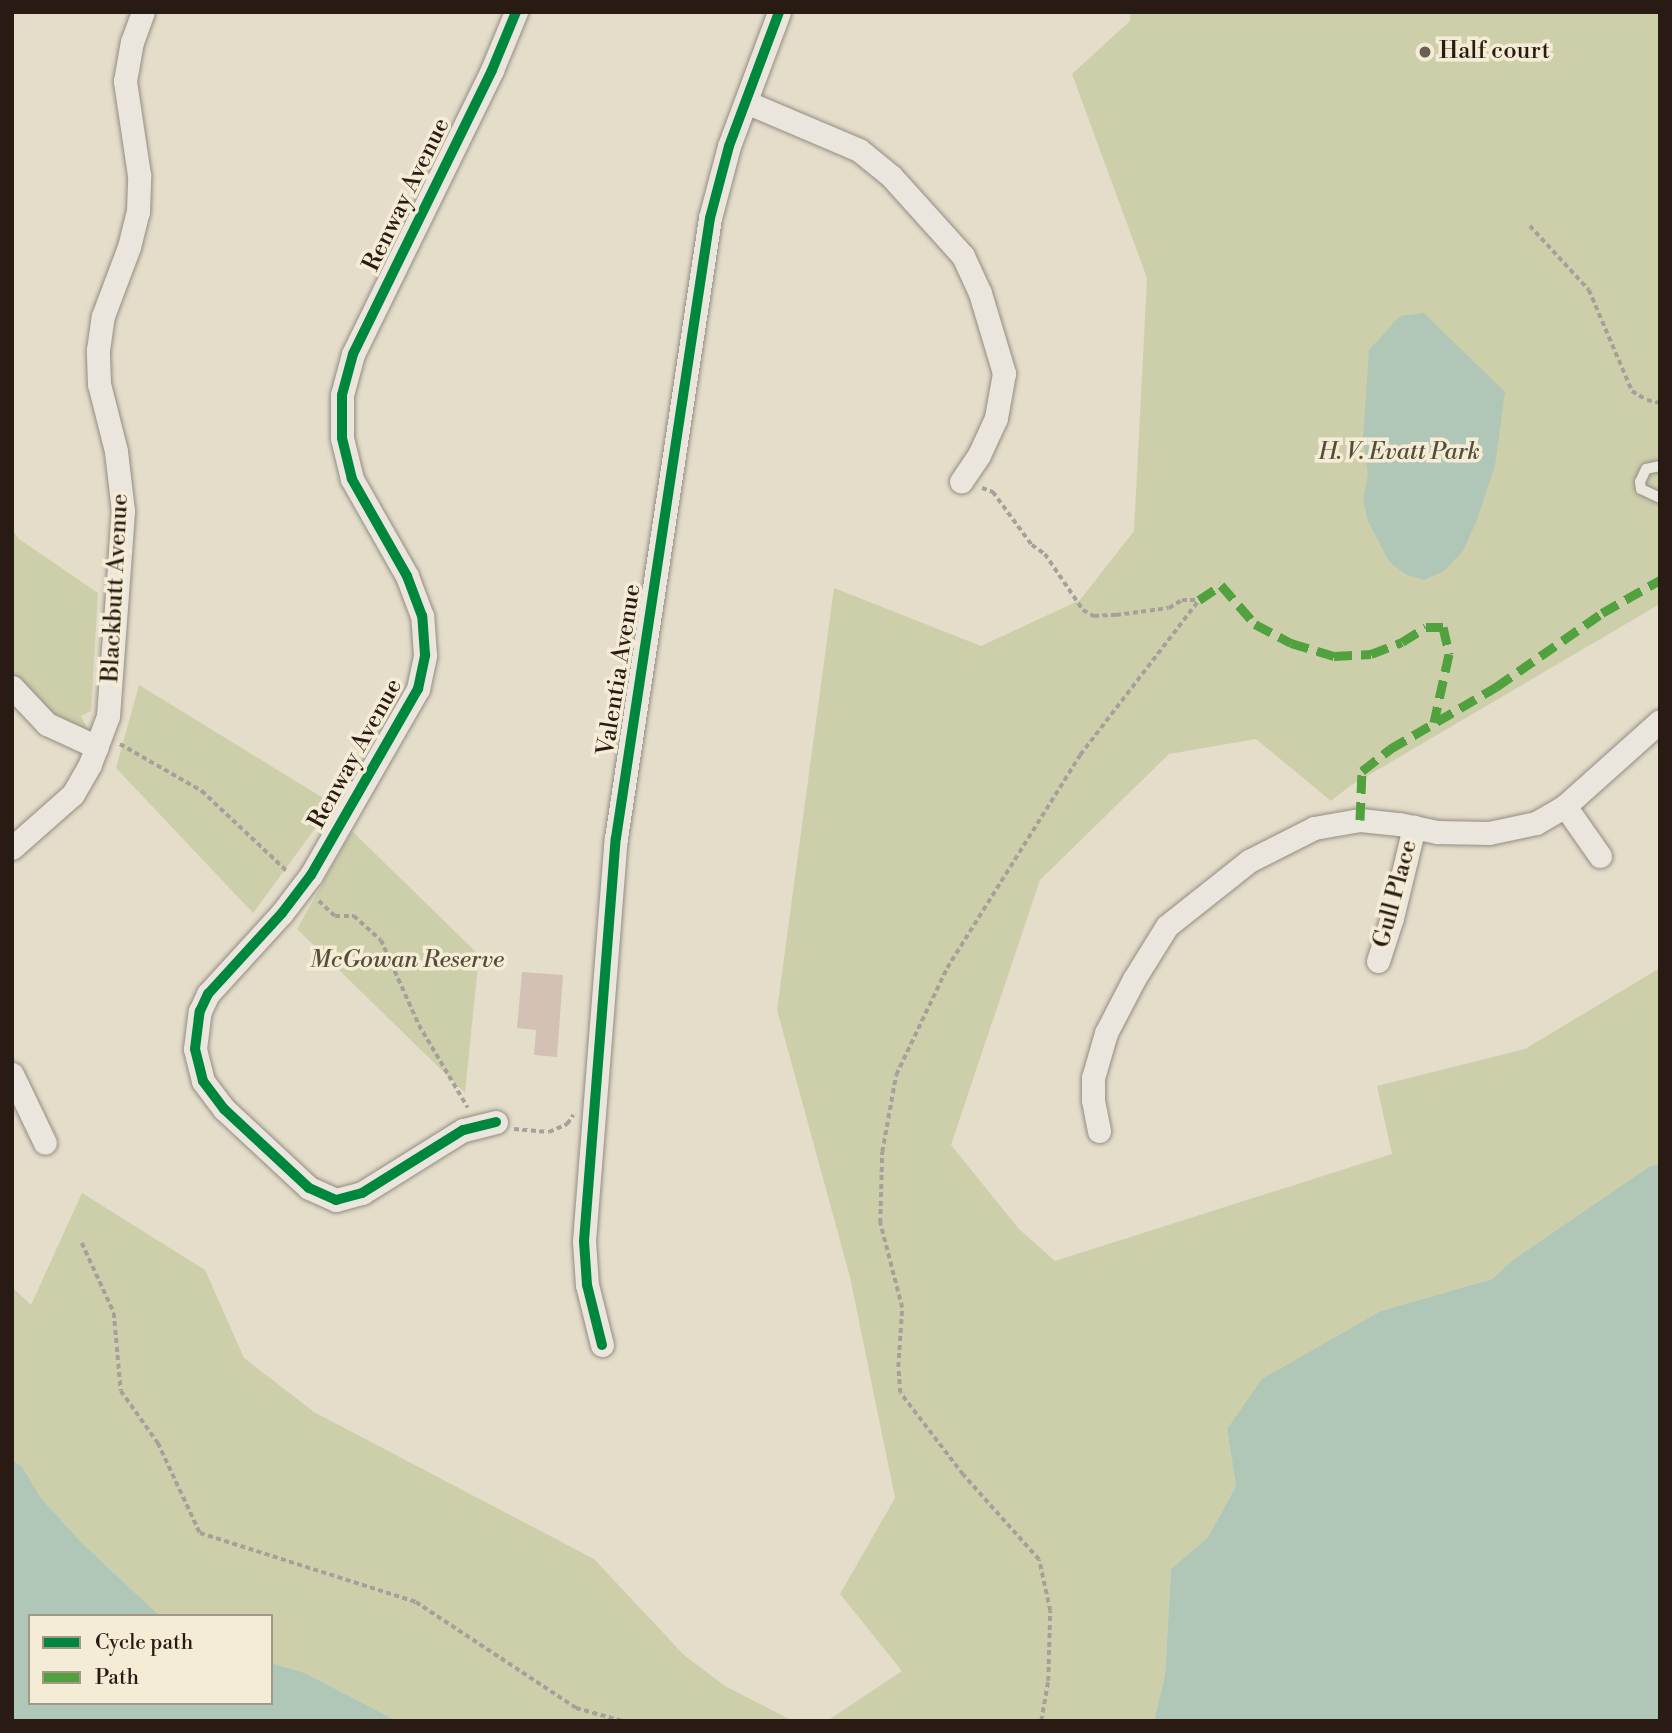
<!DOCTYPE html>
<style>
body{margin:0}
#map{position:relative;width:1672px;height:1733px;overflow:hidden;background:#e4ddca;font-family:"Libre Bodoni",serif}
div>[style]{position:absolute}
.green>*{inset:0;background:#cdcfab}
.water>*{inset:0;background:#b0c7b8}
.building>*{inset:0;background:#d4c1b5}
.path>*{height:3.5px;margin-top:-1.75px;transform-origin:0;background:repeating-linear-gradient(90deg,#a5a19a 0 5px,transparent 0 8.5px)}
.roads{filter:drop-shadow(0 0 2px #938d82) drop-shadow(0 0 2px #938d82)}
.service>*{height:10px;margin:-5px;padding:0 5px;transform-origin:5px;border-radius:5px;background:#eae6dd}
.minor>*{height:23px;margin:-11.5px;padding:0 11.5px;transform-origin:11.5px;border-radius:11.5px;background:#eae6dd}
.quiet>*{height:9px;margin-top:-4.5px;transform-origin:0;background:repeating-linear-gradient(90deg,#51a13f 0 18px,transparent 0 27px)}
.cycleway>*{height:10px;margin:-5px;padding:0 5px;transform-origin:5px;border-radius:5px;background:#00873e}
.dots>*{width:19px;height:19px;translate:-50% -50%;box-sizing:border-box;border:4px solid #f5ecd6;border-radius:50%}
span{translate:-50% -50%;white-space:nowrap;text-align:center;line-height:1.15;-webkit-text-stroke:7px #f5ecd6;paint-order:stroke}
.poi-label{font-size:24px;color:#291b13}
.left{translate:0 -50%;text-align:left}
.street-label{font-size:24px;color:#291b13}
.park-label{font-size:24px;color:#544d39;font-style:italic}
.frame{position:absolute;inset:0;border:14px solid #291b13;pointer-events:none}
.legend{position:absolute;left:28px;top:1614px;width:245px;height:91px;box-sizing:border-box;background:#f5ecd6;border:2px solid #a39888;margin:0;padding:9px 12px;list-style:none;font-size:21px;color:#291b13}
.legend li{display:flex;align-items:center;gap:14px;height:35px}
.legend b{width:35px;border:2px solid #a39888}
</style>
<div id="map">
<div class="green">
<div style="clip-path:polygon(1130px 12px,1660px 12px,1660px 604px,1350px 786px,1331px 801px,1256px 739px,1169px 754px,1040px 880px,951px 1145px,1019px 1229px,1055px 1261px,1392px 1154px,1377px 1086px,1525px 1049px,1660px 968px,1660px 1164px,1650px 1166px,1514px 1259px,1492px 1279px,1381px 1311px,1227px 1429px,1236px 1486px,1208px 1537px,1171px 1569px,1165px 1675px,1154px 1721px,827px 1721px,902px 1671px,840px 1594px,895px 1498px,850px 1277px,777px 1010px,834px 588px,981px 646px,1080px 600px,1134px 531px,1147px 278px,1072px 74px,1130px 21px)"></div>
<div style="clip-path:polygon(12px 529px,19px 539px,98px 593px,91px 711px,81px 716px,97px 747px,12px 687px)"></div>
<div style="clip-path:polygon(139px 685px,333px 804px,253px 913px,116px 768px)"></div>
<div style="clip-path:polygon(352px 831px,479px 955px,465px 1093px,297px 929px)"></div>
<div style="clip-path:polygon(82px 1193px,205px 1270px,244px 1358px,314px 1412px,594px 1559px,684px 1655px,725px 1686px,793px 1721px,397px 1721px,305px 1673px,271px 1663px,271px 1616px,160px 1616px,82px 1543px,41px 1498px,23px 1468px,12px 1459px,12px 1287px,31px 1305px)"></div>
</div>
<div class="water">
<div style="clip-path:polygon(1424px 313px,1505px 392px,1495px 466px,1477px 520px,1463px 551px,1444px 571px,1424px 580px,1407px 575px,1389px 562px,1368px 521px,1363px 499px,1368px 475px,1363px 439px,1369px 350px,1400px 316px)"></div>
<div style="clip-path:polygon(1660px 1164px,1660px 1721px,1154px 1721px,1165px 1675px,1171px 1569px,1208px 1537px,1236px 1486px,1227px 1429px,1262px 1379px,1381px 1311px,1492px 1279px,1514px 1259px,1650px 1166px)"></div>
<div style="clip-path:polygon(12px 1459px,23px 1468px,41px 1498px,82px 1543px,160px 1616px,30px 1616px,30px 1703px,271px 1703px,271px 1663px,305px 1673px,397px 1721px,12px 1721px)"></div>
</div>
<div class="building">
<div style="clip-path:polygon(522px 972px,563px 975px,557px 1057px,534px 1055px,536px 1030px,517px 1028px)"></div>
</div>
<div class="path">
<div style="left:1530px;top:226px;width:87px;rotate:47.3deg"></div>
<div style="left:1589px;top:290px;width:110px;rotate:66.9deg"></div>
<div style="left:1632px;top:391px;width:17px;rotate:31deg"></div>
<div style="left:1647px;top:400px;width:13px;rotate:13deg"></div>
<div style="left:982px;top:488px;width:12px;rotate:20deg"></div>
<div style="left:993px;top:492px;width:66px;rotate:53.7deg"></div>
<div style="left:1032px;top:545px;width:16px;rotate:35deg"></div>
<div style="left:1045px;top:554px;width:68px;rotate:55.8deg"></div>
<div style="left:1083px;top:610px;width:13px;rotate:29deg"></div>
<div style="left:1094px;top:616px;width:22px;rotate:-3deg"></div>
<div style="left:1116px;top:615px;width:53px;rotate:-7.5deg"></div>
<div style="left:1169px;top:608px;width:15px;rotate:-32deg"></div>
<div style="left:1182px;top:600px;width:17px"></div>
<div style="left:120px;top:744px;width:95px;rotate:29.8deg"></div>
<div style="left:202px;top:791px;width:117px;rotate:43.3deg"></div>
<div style="left:319px;top:901px;width:22px;rotate:43deg"></div>
<div style="left:335px;top:916px;width:19px"></div>
<div style="left:354px;top:916px;width:36px;rotate:42deg"></div>
<div style="left:381px;top:940px;width:93px;rotate:65.9deg"></div>
<div style="left:419px;top:1025px;width:96px;rotate:59.4deg"></div>
<div style="left:514px;top:1129px;width:35px;rotate:5deg"></div>
<div style="left:549px;top:1132px;width:20px;rotate:-24deg"></div>
<div style="left:567px;top:1124px;width:11px;rotate:-56deg"></div>
<div style="left:82px;top:1243px;width:77px;rotate:65.4deg"></div>
<div style="left:114px;top:1313px;width:78px;rotate:84.9deg"></div>
<div style="left:121px;top:1391px;width:64px;rotate:54.6deg"></div>
<div style="left:158px;top:1443px;width:99px;rotate:65deg"></div>
<div style="left:200px;top:1533px;width:227px;rotate:17.7deg"></div>
<div style="left:416px;top:1602px;width:192px;rotate:33.5deg"></div>
<div style="left:576px;top:1708px;width:49px;rotate:15.5deg"></div>
<div style="left:1041px;top:1721px;width:41px;rotate:-80.1deg"></div>
<div style="left:1048px;top:1681px;width:70px;rotate:-88.4deg"></div>
<div style="left:1050px;top:1611px;width:52px;rotate:-102.2deg"></div>
<div style="left:1039px;top:1560px;width:114px;rotate:-131.8deg"></div>
<div style="left:963px;top:1475px;width:103px;rotate:-127.5deg"></div>
<div style="left:900px;top:1393px;width:26px;rotate:-94deg"></div>
<div style="left:898px;top:1367px;width:59px;rotate:-86.1deg"></div>
<div style="left:902px;top:1308px;width:88px;rotate:-104.5deg"></div>
<div style="left:880px;top:1223px;width:71px;rotate:-88.4deg"></div>
<div style="left:882px;top:1152px;width:78px;rotate:-79.7deg"></div>
<div style="left:896px;top:1075px;width:119px;rotate:-64.5deg"></div>
<div style="left:947px;top:968px;width:251px;rotate:-58deg"></div>
<div style="left:1080px;top:755px;width:195px;rotate:-52.5deg"></div>
</div>
<div class="roads">
<div class="service">
<div style="left:1660px;top:466px;width:14px;rotate:168deg"></div>
<div style="left:1646px;top:469px;width:14px;rotate:115deg"></div>
<div style="left:1640px;top:482px;width:7px;rotate:82deg"></div>
<div style="left:1641px;top:489px;width:21px;rotate:25deg"></div>
</div>
<div class="minor">
<div style="left:746px;top:102px;width:123px;rotate:23deg"></div>
<div style="left:859px;top:150px;width:41px;rotate:39.1deg"></div>
<div style="left:891px;top:176px;width:108px;rotate:48deg"></div>
<div style="left:963px;top:256px;width:41px;rotate:65.3deg"></div>
<div style="left:980px;top:293px;width:84px;rotate:73.3deg"></div>
<div style="left:1004px;top:373px;width:46px;rotate:100.1deg"></div>
<div style="left:996px;top:418px;width:41px;rotate:114.7deg"></div>
<div style="left:979px;top:455px;width:32px;rotate:124deg"></div>
<div style="left:12px;top:687px;width:51px;rotate:46.6deg"></div>
<div style="left:47px;top:724px;width:55px;rotate:24.7deg"></div>
<div style="left:1565px;top:806px;width:61px;rotate:55deg"></div>
<div style="left:12px;top:848px;width:81px;rotate:-41.5deg"></div>
<div style="left:73px;top:794px;width:34px;rotate:-60deg"></div>
<div style="left:90px;top:764px;width:51px;rotate:-69.4deg"></div>
<div style="left:108px;top:716px;width:206px;rotate:-85.8deg"></div>
<div style="left:123px;top:511px;width:60px;rotate:-96.7deg"></div>
<div style="left:116px;top:451px;width:69px;rotate:-104.2deg"></div>
<div style="left:99px;top:384px;width:34px;rotate:-92deg"></div>
<div style="left:98px;top:350px;width:34px;rotate:-82deg"></div>
<div style="left:103px;top:316px;width:74px;rotate:-69.4deg"></div>
<div style="left:129px;top:247px;width:36px;rotate:-76deg"></div>
<div style="left:138px;top:212px;width:37px;rotate:-88deg"></div>
<div style="left:139px;top:175px;width:95px;rotate:-98.5deg"></div>
<div style="left:125px;top:81px;width:40px;rotate:-80deg"></div>
<div style="left:132px;top:42px;width:32px;rotate:-70deg"></div>
<div style="left:1378px;top:961px;width:45px;rotate:-72deg"></div>
<div style="left:1392px;top:918px;width:94px;rotate:-76.4deg"></div>
<div style="left:12px;top:1074px;width:76px;rotate:64.4deg"></div>
<div style="left:496px;top:1122px;width:34px;rotate:166deg"></div>
<div style="left:463px;top:1130px;width:119px;rotate:148deg"></div>
<div style="left:362px;top:1193px;width:27px;rotate:165deg"></div>
<div style="left:336px;top:1200px;width:30px;rotate:-156deg"></div>
<div style="left:309px;top:1188px;width:116px;rotate:-137.1deg"></div>
<div style="left:224px;top:1109px;width:35px;rotate:-127deg"></div>
<div style="left:203px;top:1081px;width:33px;rotate:-104deg"></div>
<div style="left:195px;top:1049px;width:38px;rotate:-83deg"></div>
<div style="left:200px;top:1011px;width:19px;rotate:-65deg"></div>
<div style="left:208px;top:994px;width:110px;rotate:-47.6deg"></div>
<div style="left:282px;top:913px;width:48px;rotate:-52.7deg"></div>
<div style="left:311px;top:875px;width:215px;rotate:-60.1deg"></div>
<div style="left:418px;top:689px;width:35px;rotate:-78deg"></div>
<div style="left:425px;top:655px;width:39px;rotate:-94deg"></div>
<div style="left:422px;top:616px;width:43px;rotate:-110.6deg"></div>
<div style="left:407px;top:576px;width:112px;rotate:-119.6deg"></div>
<div style="left:352px;top:479px;width:42px;rotate:-103.7deg"></div>
<div style="left:342px;top:438px;width:43px;rotate:-90deg"></div>
<div style="left:342px;top:395px;width:42px;rotate:-75deg"></div>
<div style="left:353px;top:354px;width:316px;rotate:-63.9deg"></div>
<div style="left:492px;top:70px;width:63px;rotate:-67.5deg"></div>
<div style="left:1099px;top:1131px;width:32px;rotate:-101deg"></div>
<div style="left:1093px;top:1100px;width:22px;rotate:-90deg"></div>
<div style="left:1093px;top:1078px;width:47px;rotate:-73.9deg"></div>
<div style="left:1106px;top:1033px;width:61px;rotate:-62.6deg"></div>
<div style="left:1134px;top:979px;width:62px;rotate:-58.1deg"></div>
<div style="left:1167px;top:926px;width:105px;rotate:-38.4deg"></div>
<div style="left:1249px;top:861px;width:73px;rotate:-26.9deg"></div>
<div style="left:1314px;top:828px;width:47px;rotate:-9.9deg"></div>
<div style="left:1360px;top:820px;width:39px;rotate:6deg"></div>
<div style="left:1399px;top:824px;width:39px;rotate:12deg"></div>
<div style="left:1437px;top:832px;width:52px;rotate:1.1deg"></div>
<div style="left:1489px;top:833px;width:48px;rotate:-12deg"></div>
<div style="left:1536px;top:823px;width:34px;rotate:-30deg"></div>
<div style="left:1565px;top:806px;width:127px;rotate:-41.8deg"></div>
<div style="left:602px;top:1345px;width:62px;rotate:-104deg"></div>
<div style="left:587px;top:1285px;width:44px;rotate:-93.9deg"></div>
<div style="left:584px;top:1241px;width:404px;rotate:-85.5deg"></div>
<div style="left:616px;top:838px;width:627px;rotate:-81.38deg"></div>
<div style="left:710px;top:218px;width:74px;rotate:-75.2deg"></div>
<div style="left:729px;top:146px;width:143px;rotate:-69.5deg"></div>
</div>
</div>
<div class="quiet">
<div style="left:1199px;top:600px;width:27px;rotate:-34deg"></div>
<div style="left:1221px;top:585px;width:52px;rotate:48.9deg"></div>
<div style="left:1255px;top:624px;width:41px;rotate:27.8deg"></div>
<div style="left:1291px;top:643px;width:45px;rotate:16.8deg"></div>
<div style="left:1334px;top:656px;width:37px;rotate:-3deg"></div>
<div style="left:1371px;top:654px;width:33px;rotate:-21deg"></div>
<div style="left:1402px;top:642px;width:28px;rotate:-32deg"></div>
<div style="left:1426px;top:627px;width:17px"></div>
<div style="left:1443px;top:627px;width:28px;rotate:77deg"></div>
<div style="left:1449px;top:654px;width:70px;rotate:102.4deg"></div>
<div style="left:1360px;top:820px;width:49px;rotate:-87.7deg"></div>
<div style="left:1362px;top:771px;width:36px;rotate:-38deg"></div>
<div style="left:1390px;top:749px;width:123px;rotate:-30.3deg"></div>
<div style="left:1496px;top:687px;width:129px;rotate:-34.9deg"></div>
<div style="left:1602px;top:613px;width:67px;rotate:-29.6deg"></div>
</div>
<div class="cycleway">
<div style="left:496px;top:1122px;width:34px;rotate:166deg"></div>
<div style="left:463px;top:1130px;width:119px;rotate:148deg"></div>
<div style="left:362px;top:1193px;width:27px;rotate:165deg"></div>
<div style="left:336px;top:1200px;width:30px;rotate:-156deg"></div>
<div style="left:309px;top:1188px;width:116px;rotate:-137.1deg"></div>
<div style="left:224px;top:1109px;width:35px;rotate:-127deg"></div>
<div style="left:203px;top:1081px;width:33px;rotate:-104deg"></div>
<div style="left:195px;top:1049px;width:38px;rotate:-83deg"></div>
<div style="left:200px;top:1011px;width:19px;rotate:-65deg"></div>
<div style="left:208px;top:994px;width:110px;rotate:-47.6deg"></div>
<div style="left:282px;top:913px;width:48px;rotate:-52.7deg"></div>
<div style="left:311px;top:875px;width:215px;rotate:-60.1deg"></div>
<div style="left:418px;top:689px;width:35px;rotate:-78deg"></div>
<div style="left:425px;top:655px;width:39px;rotate:-94deg"></div>
<div style="left:422px;top:616px;width:43px;rotate:-110.6deg"></div>
<div style="left:407px;top:576px;width:112px;rotate:-119.6deg"></div>
<div style="left:352px;top:479px;width:42px;rotate:-103.7deg"></div>
<div style="left:342px;top:438px;width:43px;rotate:-90deg"></div>
<div style="left:342px;top:395px;width:42px;rotate:-75deg"></div>
<div style="left:353px;top:354px;width:316px;rotate:-63.9deg"></div>
<div style="left:492px;top:70px;width:63px;rotate:-67.5deg"></div>
<div style="left:602px;top:1345px;width:62px;rotate:-104deg"></div>
<div style="left:587px;top:1285px;width:44px;rotate:-93.9deg"></div>
<div style="left:584px;top:1241px;width:404px;rotate:-85.5deg"></div>
<div style="left:616px;top:838px;width:627px;rotate:-81.38deg"></div>
<div style="left:710px;top:218px;width:74px;rotate:-75.2deg"></div>
<div style="left:729px;top:146px;width:143px;rotate:-69.5deg"></div>
</div>
<div class="dots">
<div style="left:1425px;top:52px;background:#6a5f53"></div>
</div>
<div class="poi-label">
<span class="left" style="left:1439px;top:52px">Half court</span>
</div>
<div class="street-label">
<span style="left:407px;top:195px;rotate:-64deg">Renway Avenue</span>
<span style="left:116px;top:588px;rotate:-87deg">Blackbutt Avenue</span>
<span style="left:620px;top:670px;rotate:-81deg">Valentia Avenue</span>
<span style="left:356px;top:754px;rotate:-61deg">Renway Avenue</span>
<span style="left:1396px;top:894px;rotate:-75deg">Gull Place</span>
</div>
<div class="park-label">
<span style="left:1399px;top:453px">H. V. Evatt Park</span>
<span style="left:407px;top:961px">McGowan Reserve</span>
</div>
<div class="frame"></div>
<ul class="legend">
<li><b style="height:9px;background:#00873e"></b>Cycle path</li>
<li><b style="height:9px;background:#51a13f"></b>Path</li>
</ul>
</div>
